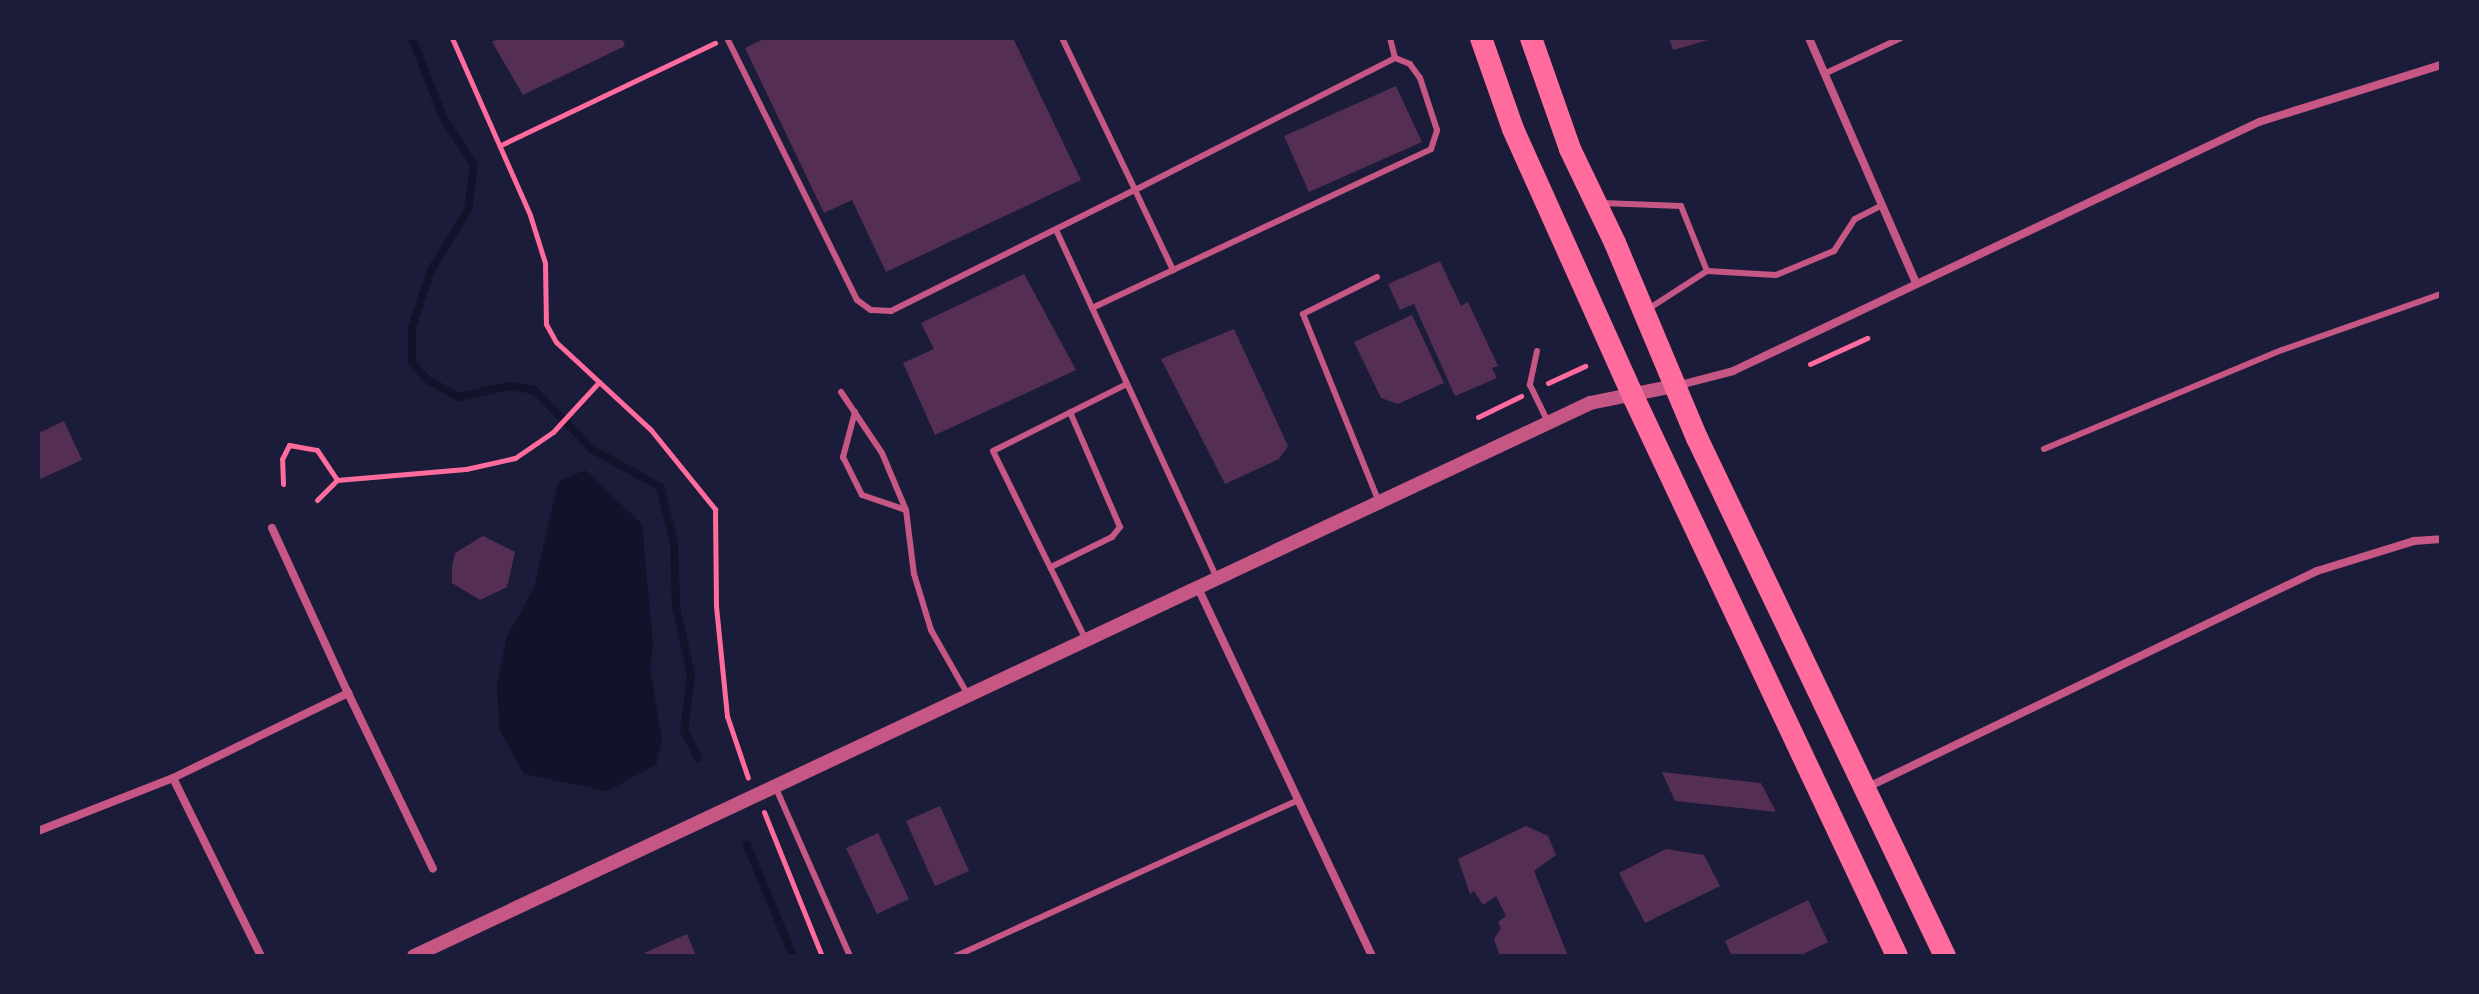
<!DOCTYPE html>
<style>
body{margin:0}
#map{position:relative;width:2479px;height:994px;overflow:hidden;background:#1b1b3a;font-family:"DejaVu Sans",sans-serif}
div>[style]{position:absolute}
.water>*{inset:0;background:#12122b}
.stream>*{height:8px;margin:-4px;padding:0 4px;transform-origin:4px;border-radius:4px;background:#12122b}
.building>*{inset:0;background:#542f53}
.path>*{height:5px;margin:-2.5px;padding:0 2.5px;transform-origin:2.5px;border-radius:2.5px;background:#ff6b9d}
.service>*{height:6px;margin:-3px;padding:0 3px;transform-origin:3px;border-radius:3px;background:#c65784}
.minor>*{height:8px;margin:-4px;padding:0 4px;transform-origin:4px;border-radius:4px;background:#c65784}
.tertiary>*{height:14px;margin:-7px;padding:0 7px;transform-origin:7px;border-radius:7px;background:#c65784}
.trunk>*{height:22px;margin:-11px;padding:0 11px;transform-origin:11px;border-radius:11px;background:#ff6b9d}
span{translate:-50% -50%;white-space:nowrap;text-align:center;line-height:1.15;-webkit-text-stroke:8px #1b1b3a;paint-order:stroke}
.frame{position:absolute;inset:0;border:40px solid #1b1b3a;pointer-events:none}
</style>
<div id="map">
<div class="water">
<div style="clip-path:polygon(585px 470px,642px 524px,653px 645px,650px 669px,662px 740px,656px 765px,607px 791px,524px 774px,500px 731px,497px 685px,507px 636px,534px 588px,558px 482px)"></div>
</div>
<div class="stream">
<div style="left:412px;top:38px;width:85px;rotate:68.6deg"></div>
<div style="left:443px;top:117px;width:57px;rotate:57.1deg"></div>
<div style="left:474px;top:165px;width:45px;rotate:97.6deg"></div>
<div style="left:468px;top:210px;width:70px;rotate:121.7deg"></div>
<div style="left:431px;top:270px;width:60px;rotate:108.4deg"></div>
<div style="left:412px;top:327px;width:36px;rotate:90deg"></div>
<div style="left:412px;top:363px;width:23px;rotate:47deg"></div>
<div style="left:428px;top:380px;width:35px;rotate:29deg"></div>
<div style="left:459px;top:397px;width:51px;rotate:-12.4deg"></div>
<div style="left:509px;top:386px;width:25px;rotate:9deg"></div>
<div style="left:534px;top:390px;width:83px;rotate:45.5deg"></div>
<div style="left:592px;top:449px;width:78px;rotate:29.2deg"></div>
<div style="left:660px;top:487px;width:57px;rotate:75.7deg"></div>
<div style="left:674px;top:542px;width:65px;rotate:88.2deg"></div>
<div style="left:676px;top:607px;width:69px;rotate:77.4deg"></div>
<div style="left:691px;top:674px;width:57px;rotate:97deg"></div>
<div style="left:684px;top:731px;width:30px;rotate:62deg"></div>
<div style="left:747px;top:845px;width:120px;rotate:67.5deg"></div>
</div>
<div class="building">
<div style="clip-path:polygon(500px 38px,622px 38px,625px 46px,523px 95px,492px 42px)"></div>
<div style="clip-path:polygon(766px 38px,1013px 38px,1081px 180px,886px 272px,852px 200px,824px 213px,745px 48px)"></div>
<div style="clip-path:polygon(1669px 38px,1712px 38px,1712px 39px,1673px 50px)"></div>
<div style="clip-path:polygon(1396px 86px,1422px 142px,1309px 192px,1284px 136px)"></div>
<div style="clip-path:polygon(1440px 261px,1461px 306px,1468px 302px,1498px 366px,1492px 368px,1497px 378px,1455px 396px,1414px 304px,1400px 310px,1388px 284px)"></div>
<div style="clip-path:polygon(1024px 274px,1076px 370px,935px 435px,903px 363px,934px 349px,921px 323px)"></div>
<div style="clip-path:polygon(1412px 315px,1444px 383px,1398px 404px,1381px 398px,1354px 342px)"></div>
<div style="clip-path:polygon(1234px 329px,1288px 446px,1279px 459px,1225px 484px,1161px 359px)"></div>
<div style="clip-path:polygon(64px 421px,82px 460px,38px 480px,38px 427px,41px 432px)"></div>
<div style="clip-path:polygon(483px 536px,515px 552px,507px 587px,480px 600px,452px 583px,452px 567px,455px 553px)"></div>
<div style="clip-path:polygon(1662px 772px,1761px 783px,1776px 812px,1675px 801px)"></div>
<div style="clip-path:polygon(940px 806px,969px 871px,935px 886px,906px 821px)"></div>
<div style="clip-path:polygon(1526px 826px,1548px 836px,1556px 855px,1534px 871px,1568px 956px,1500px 956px,1494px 939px,1501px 928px,1498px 922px,1506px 916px,1496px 896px,1483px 905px,1474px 891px,1470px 894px,1458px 859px)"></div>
<div style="clip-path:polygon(878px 833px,909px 899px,877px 914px,846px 848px)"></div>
<div style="clip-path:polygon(1666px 849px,1704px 855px,1720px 886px,1645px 923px,1619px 873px)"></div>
<div style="clip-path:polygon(1808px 900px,1828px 942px,1799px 956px,1732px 956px,1725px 941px)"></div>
<div style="clip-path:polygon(687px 934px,696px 956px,646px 956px,644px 953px)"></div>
</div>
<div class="path">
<div style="left:452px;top:38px;width:193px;rotate:66.2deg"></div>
<div style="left:530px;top:215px;width:50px;rotate:72.6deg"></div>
<div style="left:545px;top:263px;width:61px;rotate:89.1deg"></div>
<div style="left:546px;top:324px;width:21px;rotate:61deg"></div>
<div style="left:556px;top:342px;width:129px;rotate:42.8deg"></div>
<div style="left:651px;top:430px;width:102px;rotate:51deg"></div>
<div style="left:715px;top:509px;width:97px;rotate:89.4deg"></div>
<div style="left:716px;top:606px;width:111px;rotate:84.3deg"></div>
<div style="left:727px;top:716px;width:65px;rotate:71.3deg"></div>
<div style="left:503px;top:144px;width:235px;rotate:-25.5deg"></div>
<div style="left:1810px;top:364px;width:63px;rotate:-24.5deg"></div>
<div style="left:1548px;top:383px;width:41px;rotate:-24.7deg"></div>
<div style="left:1478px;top:417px;width:48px;rotate:-26deg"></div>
<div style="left:283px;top:484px;width:25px;rotate:-92deg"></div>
<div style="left:282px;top:459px;width:16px;rotate:-63deg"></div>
<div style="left:289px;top:445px;width:28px;rotate:10deg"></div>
<div style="left:317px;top:450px;width:36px;rotate:56deg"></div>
<div style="left:317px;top:500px;width:28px;rotate:-45deg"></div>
<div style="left:337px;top:480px;width:129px;rotate:-4.9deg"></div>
<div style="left:466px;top:469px;width:50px;rotate:-12.7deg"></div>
<div style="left:515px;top:458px;width:46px;rotate:-34.4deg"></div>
<div style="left:553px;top:432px;width:68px;rotate:-47.4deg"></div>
<div style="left:764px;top:812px;width:155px;rotate:68.1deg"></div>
</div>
<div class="service">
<div style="left:727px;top:38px;width:292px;rotate:63.6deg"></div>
<div style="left:857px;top:300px;width:17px;rotate:36deg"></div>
<div style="left:871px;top:310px;width:20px;rotate:3deg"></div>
<div style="left:891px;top:311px;width:272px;rotate:-26.4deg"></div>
<div style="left:1135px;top:190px;width:89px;rotate:64.6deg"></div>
<div style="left:1062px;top:38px;width:169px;rotate:64.3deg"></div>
<div style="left:1135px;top:190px;width:292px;rotate:-26.9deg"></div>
<div style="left:1395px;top:58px;width:21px;rotate:-104deg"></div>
<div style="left:1824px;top:74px;width:85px;rotate:-25.1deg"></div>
<div style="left:1602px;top:203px;width:79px;rotate:2.2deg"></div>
<div style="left:1681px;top:206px;width:70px;rotate:68.2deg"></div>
<div style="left:1707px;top:271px;width:70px;rotate:147.2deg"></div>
<div style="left:1057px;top:232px;width:382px;rotate:65.2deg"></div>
<div style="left:1707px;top:271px;width:69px;rotate:3.3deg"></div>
<div style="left:1776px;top:275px;width:63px;rotate:-22.5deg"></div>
<div style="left:1834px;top:251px;width:38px;rotate:-57deg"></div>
<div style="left:1855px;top:219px;width:30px;rotate:-27deg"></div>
<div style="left:1377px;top:277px;width:83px;rotate:153.4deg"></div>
<div style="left:1303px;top:314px;width:201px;rotate:68deg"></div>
<div style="left:1092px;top:308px;width:374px;rotate:-25.1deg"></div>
<div style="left:1431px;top:149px;width:20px;rotate:-72deg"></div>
<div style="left:1437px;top:130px;width:55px;rotate:-108.1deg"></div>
<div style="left:1420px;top:78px;width:17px;rotate:-126deg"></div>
<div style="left:1410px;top:64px;width:16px;rotate:-158deg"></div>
<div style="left:1537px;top:351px;width:35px;rotate:102deg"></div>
<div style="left:1530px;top:385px;width:41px;rotate:64.1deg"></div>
<div style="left:841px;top:392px;width:73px;rotate:56.1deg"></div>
<div style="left:882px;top:453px;width:62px;rotate:67.2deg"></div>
<div style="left:906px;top:510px;width:64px;rotate:82.9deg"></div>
<div style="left:914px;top:574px;width:59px;rotate:73.1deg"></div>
<div style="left:931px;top:630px;width:73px;rotate:60.3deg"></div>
<div style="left:855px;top:412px;width:47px;rotate:104.9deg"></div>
<div style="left:843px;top:457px;width:42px;rotate:63.4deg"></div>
<div style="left:862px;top:495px;width:46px;rotate:18.8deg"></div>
<div style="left:2044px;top:449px;width:258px;rotate:-22.6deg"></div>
<div style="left:2282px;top:350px;width:169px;rotate:-19.4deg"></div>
<div style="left:1051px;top:567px;width:68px;rotate:-26.2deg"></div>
<div style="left:1112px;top:537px;width:13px;rotate:-51deg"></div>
<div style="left:1120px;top:527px;width:125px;rotate:-113.5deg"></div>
<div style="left:1085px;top:638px;width:208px;rotate:-116.2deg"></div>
<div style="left:993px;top:451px;width:150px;rotate:-26.6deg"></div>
<div style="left:775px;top:786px;width:186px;rotate:66.2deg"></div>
<div style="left:956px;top:956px;width:374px;rotate:-24.5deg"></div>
</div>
<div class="minor">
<div style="left:1809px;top:38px;width:267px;rotate:66.4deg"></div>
<div style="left:1676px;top:386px;width:59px;rotate:-14.7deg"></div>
<div style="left:1733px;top:371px;width:582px;rotate:-25.33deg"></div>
<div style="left:2259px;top:122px;width:191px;rotate:-17.4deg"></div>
<div style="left:272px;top:528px;width:182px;rotate:65.3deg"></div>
<div style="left:1198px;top:588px;width:407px;rotate:64.7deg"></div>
<div style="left:173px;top:778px;width:199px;rotate:63.7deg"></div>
<div style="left:1868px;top:787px;width:498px;rotate:-25.7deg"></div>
<div style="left:2317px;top:571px;width:102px;rotate:-17.2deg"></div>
<div style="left:2414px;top:541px;width:27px;rotate:-4deg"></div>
<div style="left:38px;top:831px;width:145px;rotate:-21.4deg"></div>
<div style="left:173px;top:778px;width:195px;rotate:-25.9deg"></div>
<div style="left:348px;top:693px;width:195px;rotate:64.2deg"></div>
</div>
<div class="tertiary">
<div style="left:414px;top:956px;width:1300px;rotate:-25.18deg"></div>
<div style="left:1590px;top:403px;width:86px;rotate:-11.4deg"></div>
</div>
<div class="trunk">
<div style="left:1481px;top:38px;width:96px;rotate:70.6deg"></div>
<div style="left:1513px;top:129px;width:290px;rotate:65.8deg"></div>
<div style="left:1632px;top:394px;width:621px;rotate:64.75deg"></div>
<div style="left:1531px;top:38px;width:118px;rotate:70.6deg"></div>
<div style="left:1570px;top:149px;width:104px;rotate:64.4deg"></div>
<div style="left:1615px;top:243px;width:212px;rotate:67.2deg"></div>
<div style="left:1697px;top:438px;width:574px;rotate:64.42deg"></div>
</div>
<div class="frame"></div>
</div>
